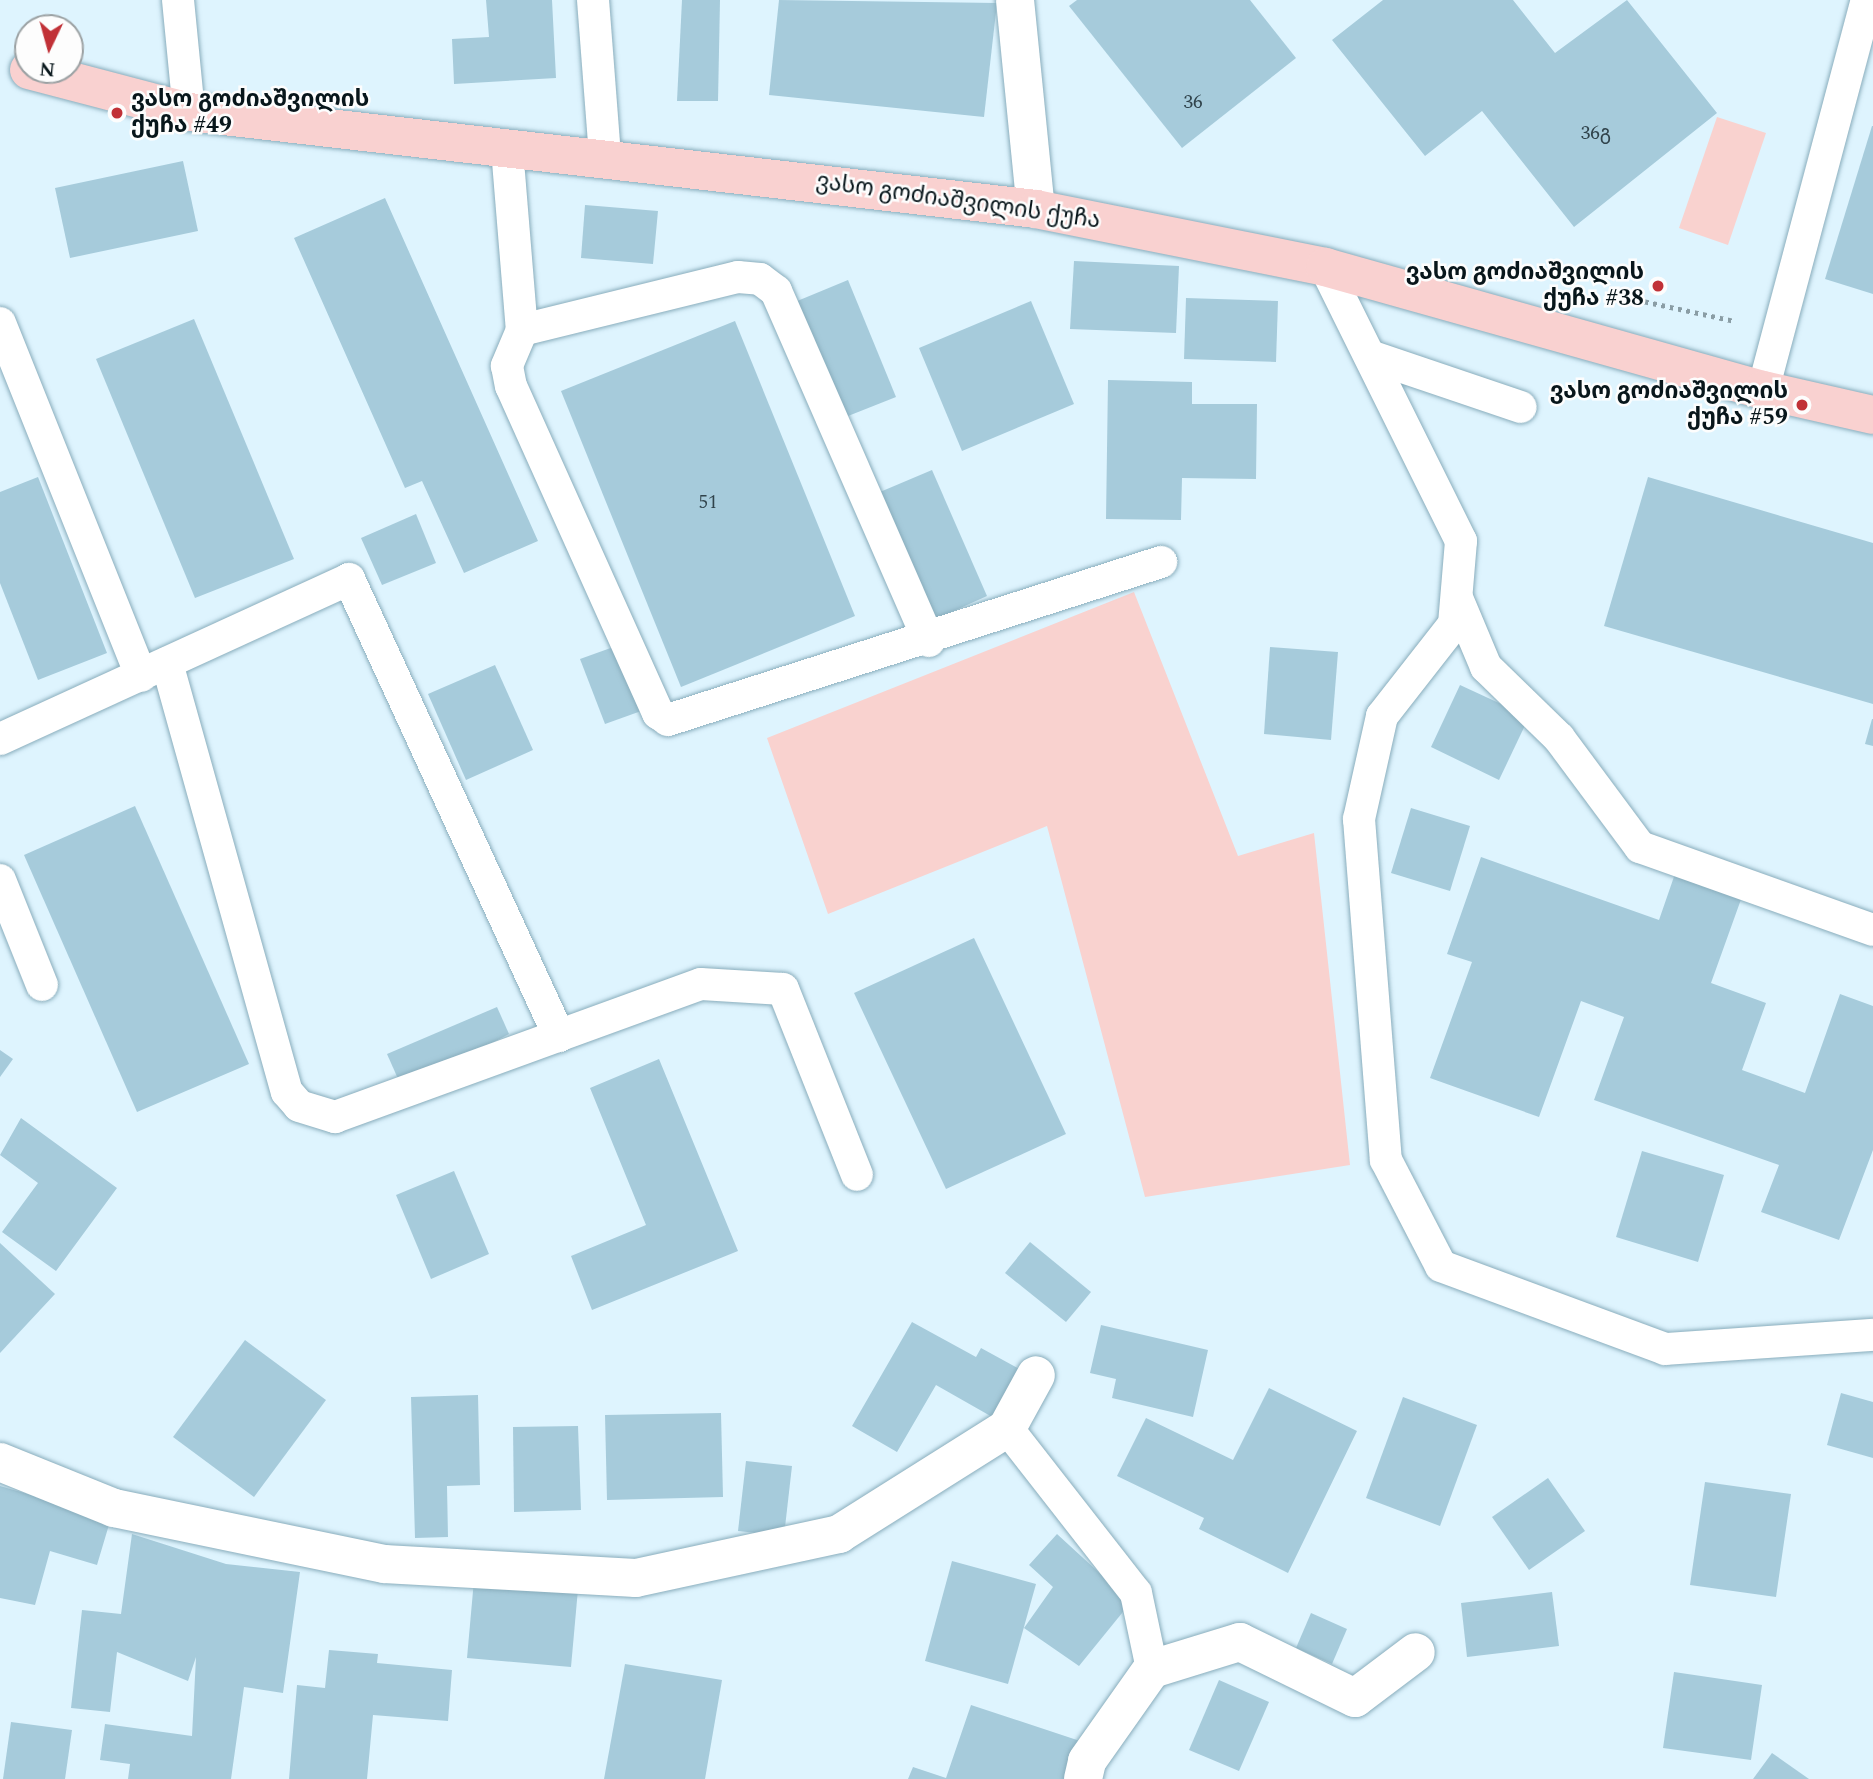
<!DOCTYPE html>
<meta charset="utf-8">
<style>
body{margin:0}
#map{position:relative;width:1873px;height:1779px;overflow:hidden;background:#def4fe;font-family:Spectral,"Noto Sans Georgian",serif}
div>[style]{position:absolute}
.green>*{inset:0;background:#f9d2cf}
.building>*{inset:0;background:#a6cbdb}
.path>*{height:4.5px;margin-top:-2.25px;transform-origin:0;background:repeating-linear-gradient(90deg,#8a9da5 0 3.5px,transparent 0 8.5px)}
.roads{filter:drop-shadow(0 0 2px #89adbc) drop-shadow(0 0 2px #89adbc)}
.service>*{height:32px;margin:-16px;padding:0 16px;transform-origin:16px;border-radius:16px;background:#fff}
.minor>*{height:38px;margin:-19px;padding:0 19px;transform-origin:19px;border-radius:19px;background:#fff}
.secondary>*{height:38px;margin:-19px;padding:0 19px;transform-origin:19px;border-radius:19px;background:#f9d1d0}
.dots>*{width:19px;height:19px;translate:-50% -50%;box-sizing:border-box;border:4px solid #fdfdfd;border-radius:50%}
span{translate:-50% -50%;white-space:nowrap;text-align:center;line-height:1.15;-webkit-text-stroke:5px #fdfdfd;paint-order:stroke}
.number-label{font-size:19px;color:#30434b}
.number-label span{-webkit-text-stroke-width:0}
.poi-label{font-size:23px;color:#08161b;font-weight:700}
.left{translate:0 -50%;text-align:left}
.right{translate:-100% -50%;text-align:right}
.street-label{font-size:23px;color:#08161b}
.north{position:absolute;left:14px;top:14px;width:70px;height:70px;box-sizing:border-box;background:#fdfdfd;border:2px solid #9ba1a3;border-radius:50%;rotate:185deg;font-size:19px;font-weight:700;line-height:28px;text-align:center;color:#08161b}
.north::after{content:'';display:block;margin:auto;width:24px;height:32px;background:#c13137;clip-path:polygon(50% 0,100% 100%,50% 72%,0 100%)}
</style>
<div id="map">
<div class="green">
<div style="clip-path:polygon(1717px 117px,1766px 133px,1728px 245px,1679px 228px)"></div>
<div style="clip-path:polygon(1134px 592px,1238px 856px,1314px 833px,1350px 1165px,1145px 1197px,1047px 826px,828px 914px,767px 738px)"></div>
</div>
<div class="building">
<div style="clip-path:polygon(486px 0,552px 0,556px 78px,454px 84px,452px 39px,489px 37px)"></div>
<div style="clip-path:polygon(682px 0,720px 0,718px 101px,677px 101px)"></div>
<div style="clip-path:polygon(779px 0,997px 3px,984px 117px,769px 95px)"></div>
<div style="clip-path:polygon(1077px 0,1250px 0,1296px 58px,1182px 148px,1069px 6px)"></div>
<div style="clip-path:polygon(1383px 0,1513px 0,1555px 53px,1627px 0,1717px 113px,1574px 227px,1482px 111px,1425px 156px,1332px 40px)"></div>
<div style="clip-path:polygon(1872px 126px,1873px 126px,1873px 294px,1825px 279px)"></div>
<div style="clip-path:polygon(183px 161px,198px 231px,70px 258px,55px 188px)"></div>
<div style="clip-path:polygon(385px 198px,538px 541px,464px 573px,422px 481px,405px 488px,294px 238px)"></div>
<div style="clip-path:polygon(585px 205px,658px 211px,653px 264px,581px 258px)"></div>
<div style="clip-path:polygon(1074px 261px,1179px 266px,1176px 333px,1070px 329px)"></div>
<div style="clip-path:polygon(848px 280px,896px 397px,838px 420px,790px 304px)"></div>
<div style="clip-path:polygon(1186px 298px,1278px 301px,1276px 362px,1184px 359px)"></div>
<div style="clip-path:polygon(1031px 301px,1074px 404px,962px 451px,919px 348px)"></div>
<div style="clip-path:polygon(194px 319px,294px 559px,195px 598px,96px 359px)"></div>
<div style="clip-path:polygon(735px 321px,855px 616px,681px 687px,561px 391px)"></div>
<div style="clip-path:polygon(1108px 380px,1192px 382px,1192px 404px,1257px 404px,1256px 479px,1182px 478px,1181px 520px,1106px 519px)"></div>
<div style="clip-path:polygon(932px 470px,987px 596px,936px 619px,880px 492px)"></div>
<div style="clip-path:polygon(38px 477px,107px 653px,38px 680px,0 583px,0 492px)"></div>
<div style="clip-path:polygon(1648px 477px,1873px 543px,1873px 704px,1604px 626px)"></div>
<div style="clip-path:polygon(416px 514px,436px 563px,382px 585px,361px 538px)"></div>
<div style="clip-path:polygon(619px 645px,644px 710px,605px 724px,580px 659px)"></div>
<div style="clip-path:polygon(1270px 647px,1338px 652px,1331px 740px,1264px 734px)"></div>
<div style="clip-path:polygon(495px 665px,533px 750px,466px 780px,428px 694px)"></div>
<div style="clip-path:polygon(1460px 685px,1529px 717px,1499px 780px,1431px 747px)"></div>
<div style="clip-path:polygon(1872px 719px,1873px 719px,1873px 746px,1865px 744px)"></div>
<div style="clip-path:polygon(135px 806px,249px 1064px,137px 1112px,24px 855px)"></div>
<div style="clip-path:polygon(1411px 808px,1470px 826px,1450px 891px,1391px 873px)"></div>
<div style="clip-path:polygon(1481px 857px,1659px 920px,1677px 868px,1744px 891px,1711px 983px,1766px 1003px,1742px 1070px,1805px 1093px,1840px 994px,1873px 1006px,1873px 1150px,1839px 1240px,1761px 1212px,1779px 1165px,1594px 1100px,1624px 1017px,1581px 1001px,1539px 1117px,1430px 1078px,1472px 962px,1447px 954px)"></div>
<div style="clip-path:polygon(974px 938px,1066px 1134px,946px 1189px,854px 993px)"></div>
<div style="clip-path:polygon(497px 1007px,509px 1034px,403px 1090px,387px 1054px)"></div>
<div style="clip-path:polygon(0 1050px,13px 1059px,0 1077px)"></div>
<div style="clip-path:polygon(659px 1059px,738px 1251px,592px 1310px,571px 1256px,646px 1225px,590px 1088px)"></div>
<div style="clip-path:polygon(21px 1118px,117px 1188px,56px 1271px,2px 1232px,38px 1183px,0 1155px)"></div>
<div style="clip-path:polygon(1642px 1151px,1724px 1175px,1698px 1262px,1616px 1237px)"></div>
<div style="clip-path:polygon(454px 1171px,489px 1254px,431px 1279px,396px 1195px)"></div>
<div style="clip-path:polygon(1030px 1242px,1091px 1292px,1066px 1322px,1005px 1273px)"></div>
<div style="clip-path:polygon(0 1243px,55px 1294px,0 1353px)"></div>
<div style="clip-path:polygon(912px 1322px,976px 1357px,981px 1348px,1021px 1370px,994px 1418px,936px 1385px,897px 1452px,852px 1426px)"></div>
<div style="clip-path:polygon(1101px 1325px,1208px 1350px,1193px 1417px,1112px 1398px,1116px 1379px,1090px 1373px)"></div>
<div style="clip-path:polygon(245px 1340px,326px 1400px,254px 1497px,173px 1437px)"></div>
<div style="clip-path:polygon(1269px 1388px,1357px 1431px,1288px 1573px,1199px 1529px,1204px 1518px,1117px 1476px,1146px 1418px,1233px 1460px)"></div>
<div style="clip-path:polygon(1841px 1393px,1873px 1402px,1873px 1458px,1827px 1445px)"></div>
<div style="clip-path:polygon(478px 1395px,480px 1485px,447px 1486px,448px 1537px,415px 1538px,411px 1397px)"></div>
<div style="clip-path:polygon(1403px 1397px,1477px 1425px,1440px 1526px,1366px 1498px)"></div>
<div style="clip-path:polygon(721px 1413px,723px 1497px,607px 1500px,605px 1415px)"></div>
<div style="clip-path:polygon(578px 1426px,581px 1510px,514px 1512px,513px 1427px)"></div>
<div style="clip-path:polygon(746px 1461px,792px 1466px,784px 1536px,738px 1531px)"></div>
<div style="clip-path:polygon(1548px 1478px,1585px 1531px,1529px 1570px,1492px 1517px)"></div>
<div style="clip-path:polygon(1705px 1482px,1791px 1494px,1776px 1597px,1690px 1585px)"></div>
<div style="clip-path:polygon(0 1486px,111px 1518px,97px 1565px,50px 1551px,35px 1605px,0 1598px)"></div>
<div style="clip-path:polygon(132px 1534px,226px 1564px,300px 1572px,283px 1693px,244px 1687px,231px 1779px,128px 1779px,130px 1764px,100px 1760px,105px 1724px,192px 1736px,196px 1657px,188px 1681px,117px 1652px,110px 1712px,71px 1708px,82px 1610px,121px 1614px)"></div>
<div style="clip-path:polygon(1057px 1534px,1131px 1602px,1079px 1666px,1024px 1628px,1053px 1587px,1029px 1565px)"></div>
<div style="clip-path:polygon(952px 1561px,1036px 1584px,1008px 1684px,925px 1661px)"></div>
<div style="clip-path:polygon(474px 1580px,578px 1589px,571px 1667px,467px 1658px)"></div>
<div style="clip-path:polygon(1552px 1592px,1559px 1646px,1467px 1657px,1461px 1603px)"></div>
<div style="clip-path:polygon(1311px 1613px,1347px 1629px,1332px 1664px,1296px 1648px)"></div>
<div style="clip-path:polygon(329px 1650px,378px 1654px,377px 1663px,452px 1670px,448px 1721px,373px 1715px,367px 1779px,289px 1779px,297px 1685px,325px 1688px)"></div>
<div style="clip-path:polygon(625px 1664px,722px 1680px,705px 1779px,604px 1779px)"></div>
<div style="clip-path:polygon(1674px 1672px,1762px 1685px,1751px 1760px,1663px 1748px)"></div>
<div style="clip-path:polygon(1219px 1680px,1269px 1702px,1239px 1771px,1189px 1750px)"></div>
<div style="clip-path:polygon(971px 1705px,1083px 1742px,1071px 1779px,908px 1779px,913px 1767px,946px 1778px)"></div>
<div style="clip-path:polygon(11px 1722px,72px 1730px,65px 1779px,3px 1779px)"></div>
<div style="clip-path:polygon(1772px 1753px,1809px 1779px,1753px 1779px)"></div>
</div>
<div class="path">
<div style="left:1620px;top:296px;width:118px;rotate:12.3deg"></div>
</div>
<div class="roads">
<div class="service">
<div style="left:178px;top:0;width:113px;rotate:84.4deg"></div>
<div style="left:593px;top:0;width:157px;rotate:85.6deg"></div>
<div style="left:507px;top:149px;width:182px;rotate:85.3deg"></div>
<div style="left:522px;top:330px;width:222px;rotate:-13.8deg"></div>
<div style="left:738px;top:277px;width:22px;rotate:5deg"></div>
<div style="left:760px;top:279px;width:20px;rotate:37deg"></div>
<div style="left:776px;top:291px;width:382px;rotate:66.4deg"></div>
<div style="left:1325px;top:267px;width:306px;rotate:63.6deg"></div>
<div style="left:1461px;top:541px;width:83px;rotate:94.8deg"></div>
<div style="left:1454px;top:624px;width:117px;rotate:128deg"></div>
<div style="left:1382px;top:716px;width:106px;rotate:102.6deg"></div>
<div style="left:1359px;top:819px;width:342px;rotate:85.5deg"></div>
<div style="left:1386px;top:1160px;width:119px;rotate:62.6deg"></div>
<div style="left:1441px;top:1266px;width:239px;rotate:20.3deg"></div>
<div style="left:1665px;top:1349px;width:208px;rotate:-3.9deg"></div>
<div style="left:0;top:323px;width:380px;rotate:68.2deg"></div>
<div style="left:522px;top:330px;width:39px;rotate:113deg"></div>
<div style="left:507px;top:366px;width:20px;rotate:79deg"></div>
<div style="left:511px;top:386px;width:359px;rotate:65.8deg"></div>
<div style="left:658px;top:713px;width:12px;rotate:35deg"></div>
<div style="left:668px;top:720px;width:518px;rotate:-17.77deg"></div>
<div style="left:1370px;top:356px;width:159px;rotate:18.7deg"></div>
<div style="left:1763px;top:390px;width:404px;rotate:-75.1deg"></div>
<div style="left:1457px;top:598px;width:75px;rotate:67.2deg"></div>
<div style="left:1486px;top:667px;width:102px;rotate:44.2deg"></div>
<div style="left:1559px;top:738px;width:136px;rotate:53.4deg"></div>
<div style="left:1640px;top:847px;width:247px;rotate:19.6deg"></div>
<div style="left:167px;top:663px;width:445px;rotate:74.4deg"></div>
<div style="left:287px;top:1092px;width:18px;rotate:49deg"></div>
<div style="left:299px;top:1106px;width:38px;rotate:17deg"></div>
<div style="left:335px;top:1117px;width:389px;rotate:-20deg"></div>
<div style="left:701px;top:984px;width:82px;rotate:3.5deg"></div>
<div style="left:783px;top:989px;width:200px;rotate:68.3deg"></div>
<div style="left:0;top:739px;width:384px;rotate:-24.6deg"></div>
<div style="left:349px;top:579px;width:503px;rotate:65.32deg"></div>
<div style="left:0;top:880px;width:113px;rotate:68.2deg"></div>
<div style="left:1007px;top:1428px;width:209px;rotate:52deg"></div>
<div style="left:1136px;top:1593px;width:78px;rotate:78.1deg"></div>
</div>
<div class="minor">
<div style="left:1015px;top:0;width:210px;rotate:84.3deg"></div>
<div style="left:0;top:1462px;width:123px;rotate:22deg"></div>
<div style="left:114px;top:1508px;width:276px;rotate:11.7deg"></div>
<div style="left:384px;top:1564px;width:252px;rotate:3.2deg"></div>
<div style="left:636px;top:1578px;width:208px;rotate:-12.2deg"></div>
<div style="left:839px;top:1534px;width:199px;rotate:-32.2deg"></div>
<div style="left:1007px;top:1428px;width:60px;rotate:-61.3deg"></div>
<div style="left:1083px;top:1779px;width:18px;rotate:-77deg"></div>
<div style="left:1087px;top:1761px;width:113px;rotate:-54.8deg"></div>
<div style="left:1152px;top:1669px;width:92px;rotate:-17.1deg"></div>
<div style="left:1240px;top:1642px;width:128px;rotate:26deg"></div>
<div style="left:1355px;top:1698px;width:76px;rotate:-37deg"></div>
</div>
<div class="secondary">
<div style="left:29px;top:70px;width:165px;rotate:14.7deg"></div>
<div style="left:189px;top:112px;width:853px;rotate:6.53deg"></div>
<div style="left:1036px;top:209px;width:295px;rotate:11.3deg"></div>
<div style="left:1325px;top:267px;width:455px;rotate:15.7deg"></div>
<div style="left:1763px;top:390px;width:113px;rotate:12.8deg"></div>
</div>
</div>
<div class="dots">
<div style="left:117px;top:113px;background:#c13137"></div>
<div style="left:1658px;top:286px;background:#c13137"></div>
<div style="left:1802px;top:405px;background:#c13137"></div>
</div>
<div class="number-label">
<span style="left:1193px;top:103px">36</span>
<span style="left:1596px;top:134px">36გ</span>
<span style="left:708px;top:503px">51</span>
</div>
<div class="poi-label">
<span class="left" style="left:131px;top:113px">ვასო გოძიაშვილის<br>ქუჩა #49</span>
<span class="right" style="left:1644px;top:286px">ვასო გოძიაშვილის<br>ქუჩა #38</span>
<span class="right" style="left:1788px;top:405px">ვასო გოძიაშვილის<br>ქუჩა #59</span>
</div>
<div class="street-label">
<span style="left:958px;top:202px;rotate:8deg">ვასო გოძიაშვილის ქუჩა</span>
</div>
<div class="north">N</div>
</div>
